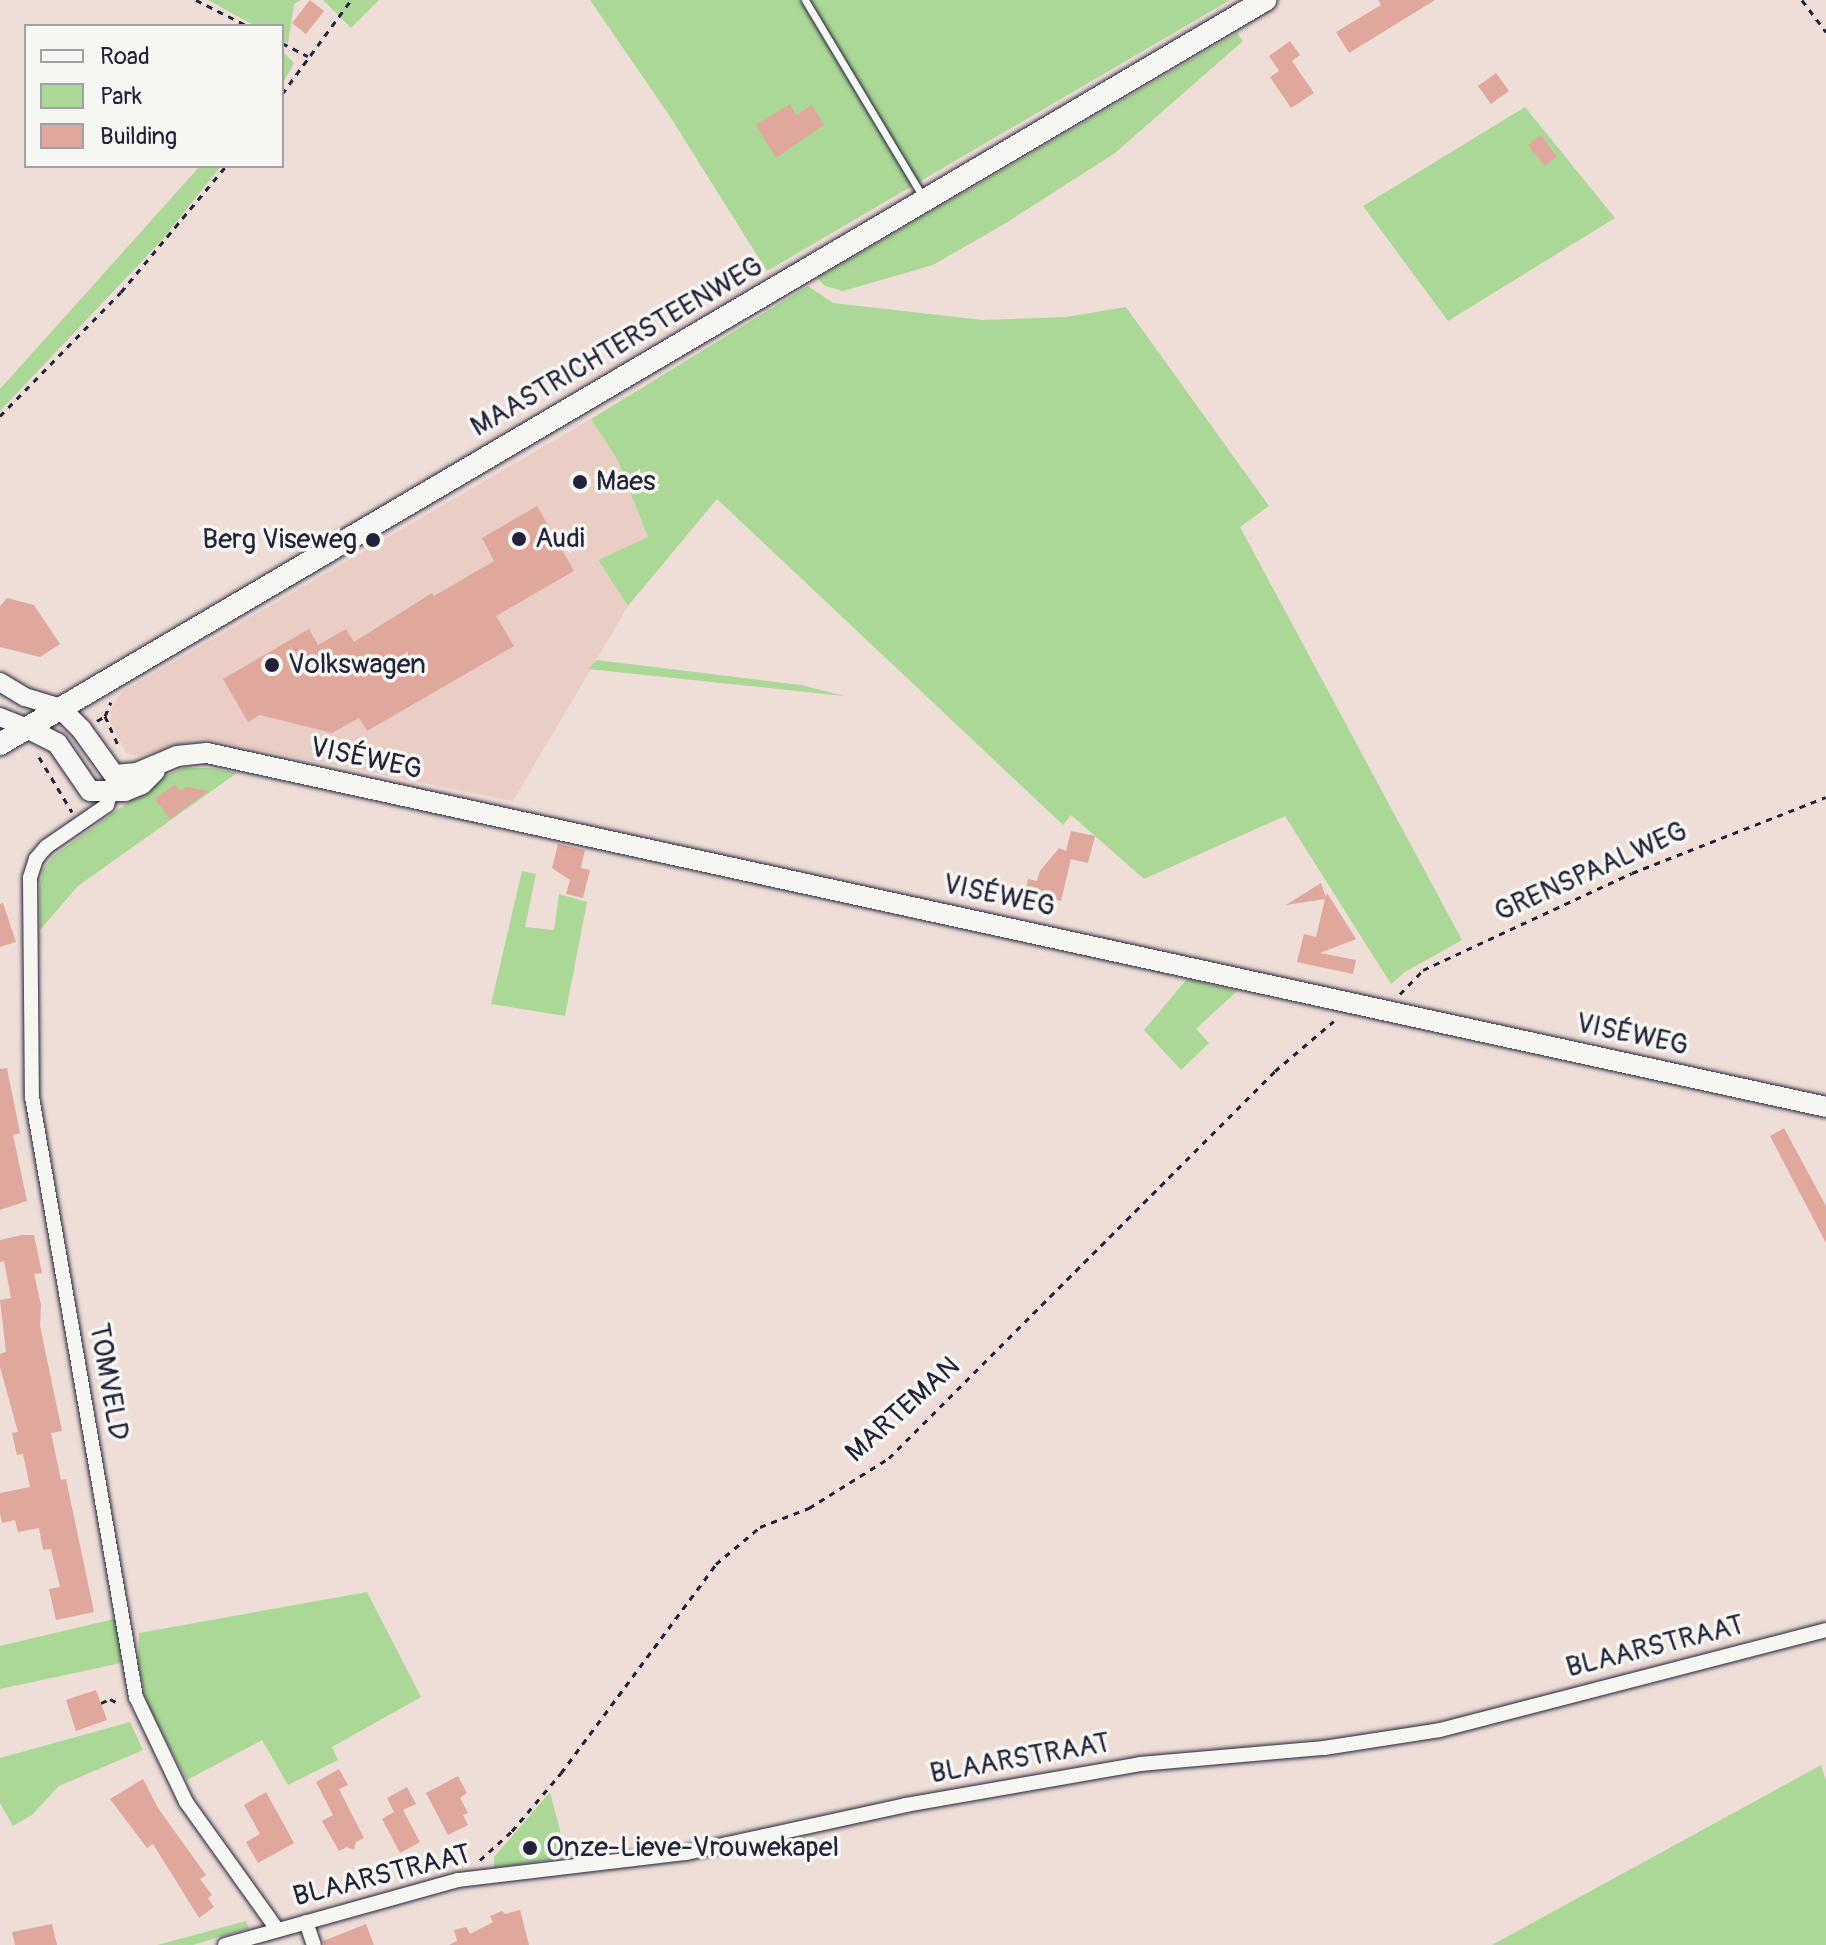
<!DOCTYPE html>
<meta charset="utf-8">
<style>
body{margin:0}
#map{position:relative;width:1826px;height:1945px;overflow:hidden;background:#efded8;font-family:Pangolin,sans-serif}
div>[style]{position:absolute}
.built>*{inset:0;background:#eacec6}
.green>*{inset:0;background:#acd897}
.building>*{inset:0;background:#e0a79d}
.path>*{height:3px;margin-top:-1.5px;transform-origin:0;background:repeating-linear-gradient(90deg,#22223b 0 6px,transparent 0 12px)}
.roads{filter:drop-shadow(0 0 2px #22223b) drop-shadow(0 0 2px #22223b)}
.service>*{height:7px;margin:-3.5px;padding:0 3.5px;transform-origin:3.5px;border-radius:3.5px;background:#f6f6f2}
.minor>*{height:14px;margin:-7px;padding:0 7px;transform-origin:7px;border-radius:7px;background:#f6f6f2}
.tertiary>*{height:18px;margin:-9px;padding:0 9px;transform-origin:9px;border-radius:9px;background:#f6f6f2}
.secondary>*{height:20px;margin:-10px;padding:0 10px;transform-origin:10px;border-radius:10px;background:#f6f6f2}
.primary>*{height:22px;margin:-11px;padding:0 11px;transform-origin:11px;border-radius:11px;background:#f6f6f2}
.dots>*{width:22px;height:22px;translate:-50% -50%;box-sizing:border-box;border:4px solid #f6f6f2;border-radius:50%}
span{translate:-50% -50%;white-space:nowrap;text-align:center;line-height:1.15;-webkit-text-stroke:7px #f6f6f2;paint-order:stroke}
.street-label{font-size:28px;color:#22223b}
.poi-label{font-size:28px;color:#22223b}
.left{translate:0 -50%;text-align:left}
.right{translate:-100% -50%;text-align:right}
.legend{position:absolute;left:24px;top:24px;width:260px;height:144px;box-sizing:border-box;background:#f6f6f2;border:2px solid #a1a1a9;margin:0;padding:10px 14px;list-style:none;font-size:24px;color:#22223b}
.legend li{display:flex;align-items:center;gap:16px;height:40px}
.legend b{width:40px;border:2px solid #a1a1a9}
</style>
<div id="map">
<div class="built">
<div style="clip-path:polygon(591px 419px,617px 459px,648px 537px,598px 561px,628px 606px,513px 801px,201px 738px,139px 756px,126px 753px,110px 721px,112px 706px,122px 692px)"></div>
</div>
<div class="green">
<div style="clip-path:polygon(208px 0,301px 0,294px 4px,288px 44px,282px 41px,282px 26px,255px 26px)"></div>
<div style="clip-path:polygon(323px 0,379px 0,351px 28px)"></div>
<div style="clip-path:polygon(590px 0,1230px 0,767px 271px,669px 115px)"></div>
<div style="clip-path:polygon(1237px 33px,1243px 41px,1115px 153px,1006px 223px,933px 265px,843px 291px,825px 286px,818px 278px)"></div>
<div style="clip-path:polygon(282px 51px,294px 63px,282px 85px,284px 60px)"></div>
<div style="clip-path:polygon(1525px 107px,1615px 218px,1448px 321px,1363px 206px)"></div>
<div style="clip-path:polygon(200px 166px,221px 166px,162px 240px,0 411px,0 389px)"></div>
<div style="clip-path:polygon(808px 286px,833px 303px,983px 320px,1066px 317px,1126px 307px,1269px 506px,1240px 527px,1462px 940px,1405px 972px,1391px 984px,1285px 816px,1144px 879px,1071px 815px,1063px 825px,717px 499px,628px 606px,598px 560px,648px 537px,617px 459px,591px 419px)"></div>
<div style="clip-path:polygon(597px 660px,801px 685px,844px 696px,588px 669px)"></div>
<div style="clip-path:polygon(183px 768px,211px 768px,237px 773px,78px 886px,40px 930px,40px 884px,43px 870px,52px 857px,163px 777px)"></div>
<div style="clip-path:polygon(522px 871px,536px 874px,525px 927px,554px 930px,559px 894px,587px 902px,565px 1016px,491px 1004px)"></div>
<div style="clip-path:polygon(1187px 979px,1237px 991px,1196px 1029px,1209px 1043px,1181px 1070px,1144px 1030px)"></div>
<div style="clip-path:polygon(367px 1592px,421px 1697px,332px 1747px,338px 1760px,288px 1785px,262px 1740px,187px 1780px,147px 1703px,138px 1662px,139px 1633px)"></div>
<div style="clip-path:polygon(118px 1618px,121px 1663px,0 1689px,0 1646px)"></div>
<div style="clip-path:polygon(130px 1722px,143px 1750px,59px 1786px,32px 1815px,13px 1826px,0 1803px,0 1758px)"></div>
<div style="clip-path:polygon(1821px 1765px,1826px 1781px,1826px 1945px,1492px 1945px)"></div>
<div style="clip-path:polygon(550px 1792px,567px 1857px,494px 1868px,494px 1857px)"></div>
<div style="clip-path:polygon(246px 1921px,249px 1928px,193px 1945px,157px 1945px)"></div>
</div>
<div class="building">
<div style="clip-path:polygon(310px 0,324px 11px,306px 34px,292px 23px)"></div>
<div style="clip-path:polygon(1378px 0,1435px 0,1349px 53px,1336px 32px,1381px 5px)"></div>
<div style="clip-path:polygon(1290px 41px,1300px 55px,1292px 61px,1314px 93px,1291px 108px,1270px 77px,1279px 71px,1269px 56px)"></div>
<div style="clip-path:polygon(1496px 73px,1509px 91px,1491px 104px,1478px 86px)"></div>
<div style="clip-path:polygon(790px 104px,796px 115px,812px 105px,824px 125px,776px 158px,756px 125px)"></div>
<div style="clip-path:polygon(1541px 135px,1557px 157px,1545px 166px,1528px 145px)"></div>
<div style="clip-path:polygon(537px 506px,574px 571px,496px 616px,514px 646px,367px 731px,359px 718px,332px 733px,260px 715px,248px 722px,223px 679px,309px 629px,318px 645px,346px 629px,354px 642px,432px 593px,434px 596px,494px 561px,482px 538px)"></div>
<div style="clip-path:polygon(7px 598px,34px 605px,60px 644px,40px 657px,0 647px,0 606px)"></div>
<div style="clip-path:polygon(175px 784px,179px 791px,186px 787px,209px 791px,170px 819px,155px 799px)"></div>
<div style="clip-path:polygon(1071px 831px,1095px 836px,1088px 863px,1071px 859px,1061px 901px,1025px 893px,1028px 879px,1037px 881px,1040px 871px,1059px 848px,1066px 851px)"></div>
<div style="clip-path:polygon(558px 844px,585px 850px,581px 868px,590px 870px,583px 898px,566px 894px,570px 880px,552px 868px)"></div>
<div style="clip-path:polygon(1321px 883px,1326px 897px,1327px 893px,1356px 939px,1320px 953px,1356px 960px,1353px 974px,1297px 962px,1304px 934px,1316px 937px,1325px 899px,1286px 905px)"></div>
<div style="clip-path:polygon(3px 903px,16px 942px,0 947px,0 904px)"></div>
<div style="clip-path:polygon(7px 1068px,20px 1133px,13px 1135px,27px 1201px,0 1210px,0 1069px)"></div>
<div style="clip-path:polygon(1784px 1128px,1826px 1206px,1826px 1243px,1770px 1136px)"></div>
<div style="clip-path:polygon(22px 1235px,34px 1235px,42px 1273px,34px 1274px,41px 1305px,40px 1326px,62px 1431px,51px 1433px,61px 1480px,66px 1479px,94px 1612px,56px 1620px,49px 1589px,60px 1587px,51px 1549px,43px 1550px,39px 1528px,18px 1532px,15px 1520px,2px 1523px,0 1514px,0 1493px,30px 1487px,23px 1454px,17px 1455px,12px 1433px,18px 1432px,0 1367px,0 1354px,6px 1352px,0 1300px,11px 1298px,4px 1261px,0 1262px,0 1240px)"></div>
<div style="clip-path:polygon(96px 1690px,107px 1720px,76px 1731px,66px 1700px)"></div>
<div style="clip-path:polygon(339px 1769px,348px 1785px,339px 1789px,364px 1838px,356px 1842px,354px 1850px,347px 1847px,339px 1851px,322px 1821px,333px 1815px,316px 1782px)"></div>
<div style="clip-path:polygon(458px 1776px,467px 1793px,460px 1798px,468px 1813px,463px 1815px,468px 1825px,448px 1835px,426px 1793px)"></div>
<div style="clip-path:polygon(143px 1779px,158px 1808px,206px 1875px,200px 1879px,212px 1895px,208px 1898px,214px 1907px,199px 1918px,153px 1844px,147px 1848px,110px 1799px)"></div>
<div style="clip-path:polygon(407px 1787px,416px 1804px,403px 1810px,420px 1842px,400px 1853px,382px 1819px,394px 1812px,387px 1798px)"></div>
<div style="clip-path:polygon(266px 1792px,294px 1843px,258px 1863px,246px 1842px,260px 1834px,244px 1805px)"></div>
<div style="clip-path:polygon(520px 1910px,529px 1945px,449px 1945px,457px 1941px,454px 1930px,466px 1927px,470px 1934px,493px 1922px,490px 1916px,502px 1911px,505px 1914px)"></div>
<div style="clip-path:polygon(52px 1924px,57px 1945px,15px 1945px,12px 1932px)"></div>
<div style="clip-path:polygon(366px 1924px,374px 1945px,324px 1945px,323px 1941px)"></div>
</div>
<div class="path">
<div style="left:196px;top:0;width:58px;rotate:26.6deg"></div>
<div style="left:1802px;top:0;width:40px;rotate:53deg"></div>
<div style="left:282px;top:43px;width:29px;rotate:27deg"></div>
<div style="left:282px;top:94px;width:117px;rotate:-53.7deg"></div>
<div style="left:0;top:416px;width:173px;rotate:-45.7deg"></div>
<div style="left:121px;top:292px;width:164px;rotate:-50.2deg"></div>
<div style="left:105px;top:716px;width:32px;rotate:66deg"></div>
<div style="left:97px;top:721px;width:9px;rotate:-32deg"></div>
<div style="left:105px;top:716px;width:15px;rotate:-67deg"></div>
<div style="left:39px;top:757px;width:64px;rotate:59deg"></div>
<div style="left:1400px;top:994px;width:33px;rotate:-46deg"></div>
<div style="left:1423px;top:970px;width:230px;rotate:-24.9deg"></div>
<div style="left:1632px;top:873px;width:208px;rotate:-21.4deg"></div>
<div style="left:101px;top:1703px;width:10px;rotate:-24deg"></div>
<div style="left:110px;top:1699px;width:7px;rotate:27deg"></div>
<div style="left:480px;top:1860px;width:43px;rotate:-42.2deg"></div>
<div style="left:512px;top:1831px;width:76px;rotate:-49.8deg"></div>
<div style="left:561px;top:1773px;width:260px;rotate:-53.4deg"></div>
<div style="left:716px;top:1564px;width:57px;rotate:-40.1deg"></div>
<div style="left:760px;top:1527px;width:53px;rotate:-21.2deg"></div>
<div style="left:809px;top:1508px;width:94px;rotate:-32deg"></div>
<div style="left:889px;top:1458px;width:547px;rotate:-45.07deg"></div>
<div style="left:1275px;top:1071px;width:77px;rotate:-40.3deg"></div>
</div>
<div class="roads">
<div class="service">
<div style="left:805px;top:0;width:232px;rotate:59.1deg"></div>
</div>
<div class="minor">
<div style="left:113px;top:784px;width:22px;rotate:106deg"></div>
<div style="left:107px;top:805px;width:74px;rotate:145.5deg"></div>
<div style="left:46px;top:847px;width:16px;rotate:130deg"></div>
<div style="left:36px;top:859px;width:20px;rotate:108deg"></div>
<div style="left:30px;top:878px;width:219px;rotate:89.5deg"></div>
<div style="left:32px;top:1097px;width:609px;rotate:80.17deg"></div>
<div style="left:136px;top:1697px;width:116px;rotate:64.5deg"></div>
<div style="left:186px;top:1802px;width:156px;rotate:54.4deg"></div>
<div style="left:306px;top:1922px;width:24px;rotate:71deg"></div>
<div style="left:225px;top:1945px;width:242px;rotate:-15.6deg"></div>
<div style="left:458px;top:1880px;width:230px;rotate:-6.8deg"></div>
<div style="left:686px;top:1853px;width:225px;rotate:-12.3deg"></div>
<div style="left:906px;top:1805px;width:238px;rotate:-9.9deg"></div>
<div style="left:1140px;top:1764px;width:185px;rotate:-5deg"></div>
<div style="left:1324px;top:1748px;width:117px;rotate:-8.8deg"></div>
<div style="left:1440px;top:1730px;width:399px;rotate:-14.5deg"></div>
</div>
<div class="tertiary">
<div style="left:0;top:682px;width:29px;rotate:31deg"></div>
<div style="left:25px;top:697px;width:37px;rotate:17deg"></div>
<div style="left:0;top:717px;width:29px;rotate:22deg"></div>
</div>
<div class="secondary">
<div style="left:60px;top:708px;width:30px;rotate:45deg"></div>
<div style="left:81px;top:729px;width:57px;rotate:54.3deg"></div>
<div style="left:114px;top:775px;width:23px;rotate:-5deg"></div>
<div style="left:137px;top:773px;width:43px;rotate:-23deg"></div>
<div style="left:177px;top:756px;width:30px;rotate:-6deg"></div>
<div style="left:207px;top:753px;width:1657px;rotate:12.33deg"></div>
<div style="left:27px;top:728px;width:34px;rotate:27deg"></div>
<div style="left:57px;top:743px;width:58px;rotate:55.5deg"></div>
<div style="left:90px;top:791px;width:35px"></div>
<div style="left:125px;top:791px;width:18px;rotate:-22deg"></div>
<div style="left:142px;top:784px;width:18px;rotate:-45deg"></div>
</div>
<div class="primary">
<div style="left:0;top:744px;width:1468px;rotate:-30.46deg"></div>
</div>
</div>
<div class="dots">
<div style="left:580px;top:482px;background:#22223b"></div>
<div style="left:519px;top:539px;background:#22223b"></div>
<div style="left:373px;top:540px;background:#22223b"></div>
<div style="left:272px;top:665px;background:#22223b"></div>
<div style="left:530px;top:1848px;background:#22223b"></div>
</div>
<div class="street-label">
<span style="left:617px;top:347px;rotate:-30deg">MAASTRICHTERSTEENWEG</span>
<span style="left:366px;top:759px;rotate:12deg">VISÉWEG</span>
<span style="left:1591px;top:872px;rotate:-24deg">GRENSPAALWEG</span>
<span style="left:999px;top:896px;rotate:12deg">VISÉWEG</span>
<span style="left:1632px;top:1035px;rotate:12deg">VISÉWEG</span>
<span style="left:108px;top:1382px;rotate:80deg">TOMVELD</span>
<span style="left:903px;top:1410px;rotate:-42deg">MARTEMAN</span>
<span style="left:1655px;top:1647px;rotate:-14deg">BLAARSTRAAT</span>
<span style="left:1020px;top:1759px;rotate:-10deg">BLAARSTRAAT</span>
<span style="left:382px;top:1876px;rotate:-14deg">BLAARSTRAAT</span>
</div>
<div class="poi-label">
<span class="left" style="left:596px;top:482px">Maes</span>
<span class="left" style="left:535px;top:539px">Audi</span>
<span class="right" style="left:357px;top:540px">Berg Viseweg</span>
<span class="left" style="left:288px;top:665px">Volkswagen</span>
<span class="left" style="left:546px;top:1848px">Onze-Lieve-Vrouwekapel</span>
</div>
<ul class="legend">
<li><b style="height:10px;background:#f6f6f2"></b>Road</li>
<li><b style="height:22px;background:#acd897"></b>Park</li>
<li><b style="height:22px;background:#e0a79d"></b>Building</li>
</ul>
</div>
